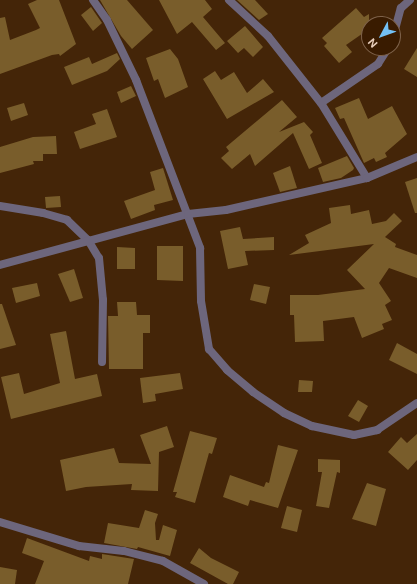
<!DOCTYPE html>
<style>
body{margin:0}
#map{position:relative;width:417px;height:584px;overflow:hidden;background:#442508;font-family:"DM Sans",sans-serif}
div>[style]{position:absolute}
.building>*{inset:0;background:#795d2b}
.minor>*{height:8px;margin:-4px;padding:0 4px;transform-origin:4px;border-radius:4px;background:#6d667c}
span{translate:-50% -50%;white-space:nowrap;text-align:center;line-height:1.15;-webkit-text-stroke:3.5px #391b00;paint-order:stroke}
.north{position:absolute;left:361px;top:16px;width:40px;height:40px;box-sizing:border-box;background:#391b00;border:1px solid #7e624a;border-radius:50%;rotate:229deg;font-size:11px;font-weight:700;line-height:16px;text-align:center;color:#e6cdba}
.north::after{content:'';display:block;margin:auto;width:14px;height:18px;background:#73c1f5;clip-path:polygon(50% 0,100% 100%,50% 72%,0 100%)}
</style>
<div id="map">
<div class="building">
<div style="clip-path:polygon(37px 0,59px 0,76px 44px,60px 56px,59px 54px,52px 55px,0 74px,0 18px,5px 17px,10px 40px,36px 30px,40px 28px,28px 4px)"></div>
<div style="clip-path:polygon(100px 0,127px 0,153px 30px,132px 49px,121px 36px)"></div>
<div style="clip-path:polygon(159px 0,205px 0,212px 9px,203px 17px,225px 43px,216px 50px,192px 22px,177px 34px)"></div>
<div style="clip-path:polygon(237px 0,255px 0,268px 14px,259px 20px)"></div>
<div style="clip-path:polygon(91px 7px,102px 23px,93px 31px,81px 15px)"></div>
<div style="clip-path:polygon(356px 8px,364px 17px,369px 14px,369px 29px,346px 45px,352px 52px,339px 63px,324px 46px,327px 43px,322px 38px)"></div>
<div style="clip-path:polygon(245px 26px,263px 47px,253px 57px,244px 48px,238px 53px,227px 41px)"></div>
<div style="clip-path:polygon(417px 48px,417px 77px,404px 69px)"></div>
<div style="clip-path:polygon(170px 49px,178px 59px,188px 87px,165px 98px,158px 79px,154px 81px,146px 58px)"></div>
<div style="clip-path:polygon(117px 53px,120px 59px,107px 71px,72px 85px,64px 67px,89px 57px,92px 64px)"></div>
<div style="clip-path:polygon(215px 71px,221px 80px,234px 72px,247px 93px,263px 79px,274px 92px,227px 119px,203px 79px)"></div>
<div style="clip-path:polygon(131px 86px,136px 96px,121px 103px,117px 92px)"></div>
<div style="clip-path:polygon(359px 98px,368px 119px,392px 106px,407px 134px,385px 153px,387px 157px,376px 162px,374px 158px,364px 163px,344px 118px,340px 119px,335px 108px)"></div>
<div style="clip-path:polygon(282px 100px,297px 117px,279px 132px,304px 122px,313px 132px,310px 135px,322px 163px,309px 169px,293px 133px,255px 166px,250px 154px,232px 169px,221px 158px,229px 151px,226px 147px)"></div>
<div style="clip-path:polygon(24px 103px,28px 115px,11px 121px,7px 108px)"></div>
<div style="clip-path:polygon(107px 109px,117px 137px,80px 149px,74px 132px,96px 124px,92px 114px)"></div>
<div style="clip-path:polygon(56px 136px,57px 154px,43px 154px,43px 161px,33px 161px,34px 164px,0 173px,0 147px,33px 137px)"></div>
<div style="clip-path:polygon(347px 156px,354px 168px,353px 170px,341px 178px,323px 182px,318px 168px)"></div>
<div style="clip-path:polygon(290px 166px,297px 188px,280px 192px,273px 173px)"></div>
<div style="clip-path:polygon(163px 168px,173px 200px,154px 205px,155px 210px,131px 219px,124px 201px,155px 190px,150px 172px)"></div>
<div style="clip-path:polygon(417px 178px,417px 213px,415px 213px,405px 182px)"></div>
<div style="clip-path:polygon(60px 196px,61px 207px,46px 208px,45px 197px)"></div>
<div style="clip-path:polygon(350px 205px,351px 214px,369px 210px,372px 224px,386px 221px,394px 213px,402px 221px,385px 237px,396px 244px,395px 247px,417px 255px,417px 278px,389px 268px,379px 283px,391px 301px,385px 305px,392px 320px,382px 324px,384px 329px,362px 338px,354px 317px,323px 321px,324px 341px,295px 342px,294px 315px,290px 315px,290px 295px,318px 295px,365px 289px,347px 270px,374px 244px,289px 255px,309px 243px,305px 235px,331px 223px,329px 208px)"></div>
<div style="clip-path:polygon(240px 227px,243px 239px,274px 237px,274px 250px,245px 251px,248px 265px,228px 269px,220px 231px)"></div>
<div style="clip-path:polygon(157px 246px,183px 246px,183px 281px,157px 280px)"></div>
<div style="clip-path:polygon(117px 247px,135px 248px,135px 269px,117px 269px)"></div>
<div style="clip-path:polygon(74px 269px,83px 298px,70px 302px,58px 274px)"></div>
<div style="clip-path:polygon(37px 283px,40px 296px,16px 303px,12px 288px)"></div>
<div style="clip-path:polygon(254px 284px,270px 287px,266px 304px,250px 300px)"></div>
<div style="clip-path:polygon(117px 302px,136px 302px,137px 315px,150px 315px,150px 333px,143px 333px,143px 369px,109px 369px,108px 316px,118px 316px)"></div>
<div style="clip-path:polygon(0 304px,2px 304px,16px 345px,0 349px)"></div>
<div style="clip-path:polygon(66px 331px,75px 379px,97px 374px,102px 396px,11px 419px,1px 377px,19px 373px,24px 394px,60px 383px,50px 334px)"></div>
<div style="clip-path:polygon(397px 343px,417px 354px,417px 374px,389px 360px)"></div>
<div style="clip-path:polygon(180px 373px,183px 389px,155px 394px,156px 401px,143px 403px,140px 378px)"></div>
<div style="clip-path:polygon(299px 380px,313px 381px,312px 392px,298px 392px)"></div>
<div style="clip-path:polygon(358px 400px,368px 406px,359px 422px,348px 416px)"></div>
<div style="clip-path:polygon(167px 426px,174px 447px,159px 452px,158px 491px,131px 490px,132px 484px,86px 487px,66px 491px,60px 460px,114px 448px,119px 463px,151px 464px,140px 435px)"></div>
<div style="clip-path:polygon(190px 431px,217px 438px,212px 454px,209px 453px,195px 503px,175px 497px,177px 492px,173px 492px)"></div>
<div style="clip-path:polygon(417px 434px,417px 460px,408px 470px,388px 452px,401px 437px,407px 443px)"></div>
<div style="clip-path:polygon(278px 445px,298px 450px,278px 508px,250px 500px,248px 506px,223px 497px,230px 475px,264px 487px,266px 482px,269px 483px)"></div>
<div style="clip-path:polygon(318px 459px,340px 460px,340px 473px,337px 472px,329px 508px,316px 506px,322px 472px,318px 472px)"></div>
<div style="clip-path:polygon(367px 483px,386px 489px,376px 526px,352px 519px)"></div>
<div style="clip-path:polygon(287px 506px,302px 510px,297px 532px,281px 528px)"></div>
<div style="clip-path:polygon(145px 510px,158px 514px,155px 523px,156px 540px,159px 540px,163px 525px,177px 530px,170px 556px,138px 547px,137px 549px,104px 543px,108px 523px,139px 528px)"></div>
<div style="clip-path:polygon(27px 538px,89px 561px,90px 556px,102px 559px,102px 554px,134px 559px,128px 584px,35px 584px,44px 561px,22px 553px)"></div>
<div style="clip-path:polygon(199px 548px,211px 558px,239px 572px,233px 584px,228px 584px,190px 563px)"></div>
<div style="clip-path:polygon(0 567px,17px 570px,15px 584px,0 584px)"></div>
</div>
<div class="minor">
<div style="left:93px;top:0;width:24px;rotate:55deg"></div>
<div style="left:107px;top:20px;width:67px;rotate:64.2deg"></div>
<div style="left:136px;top:80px;width:180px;rotate:69.1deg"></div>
<div style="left:200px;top:248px;width:53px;rotate:88.9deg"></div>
<div style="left:201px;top:301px;width:49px;rotate:80.5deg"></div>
<div style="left:209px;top:349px;width:28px;rotate:49deg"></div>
<div style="left:227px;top:370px;width:34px;rotate:40deg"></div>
<div style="left:253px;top:392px;width:37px;rotate:34deg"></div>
<div style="left:284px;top:413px;width:31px;rotate:25deg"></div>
<div style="left:312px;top:426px;width:43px;rotate:12.1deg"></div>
<div style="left:354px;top:435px;width:24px;rotate:-12deg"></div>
<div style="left:377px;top:430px;width:48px;rotate:-34deg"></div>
<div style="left:229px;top:0;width:53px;rotate:42.7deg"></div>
<div style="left:268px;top:36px;width:85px;rotate:51.7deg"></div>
<div style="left:321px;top:103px;width:88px;rotate:58.5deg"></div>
<div style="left:393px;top:37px;width:30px;rotate:-75deg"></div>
<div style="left:401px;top:8px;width:12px;rotate:-42deg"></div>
<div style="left:321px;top:103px;width:69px;rotate:-34.4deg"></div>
<div style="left:378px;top:64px;width:19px;rotate:-58deg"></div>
<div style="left:0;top:206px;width:44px;rotate:9.2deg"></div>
<div style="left:43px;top:213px;width:25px;rotate:16deg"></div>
<div style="left:67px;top:220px;width:29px;rotate:44deg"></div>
<div style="left:88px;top:240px;width:21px;rotate:59deg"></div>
<div style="left:99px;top:258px;width:42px;rotate:84.6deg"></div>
<div style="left:103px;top:300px;width:62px;rotate:90.9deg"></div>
<div style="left:0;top:265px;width:195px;rotate:-15.2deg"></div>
<div style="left:188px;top:214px;width:38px;rotate:-6deg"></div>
<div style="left:226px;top:210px;width:145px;rotate:-12.8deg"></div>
<div style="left:367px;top:178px;width:54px;rotate:-22.8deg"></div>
<div style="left:0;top:522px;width:83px;rotate:16.9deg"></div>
<div style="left:79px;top:546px;width:45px;rotate:6.3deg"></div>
<div style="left:124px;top:551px;width:40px;rotate:14.4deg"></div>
<div style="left:163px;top:561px;width:47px;rotate:29.3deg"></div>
</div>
<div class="north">N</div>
</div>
